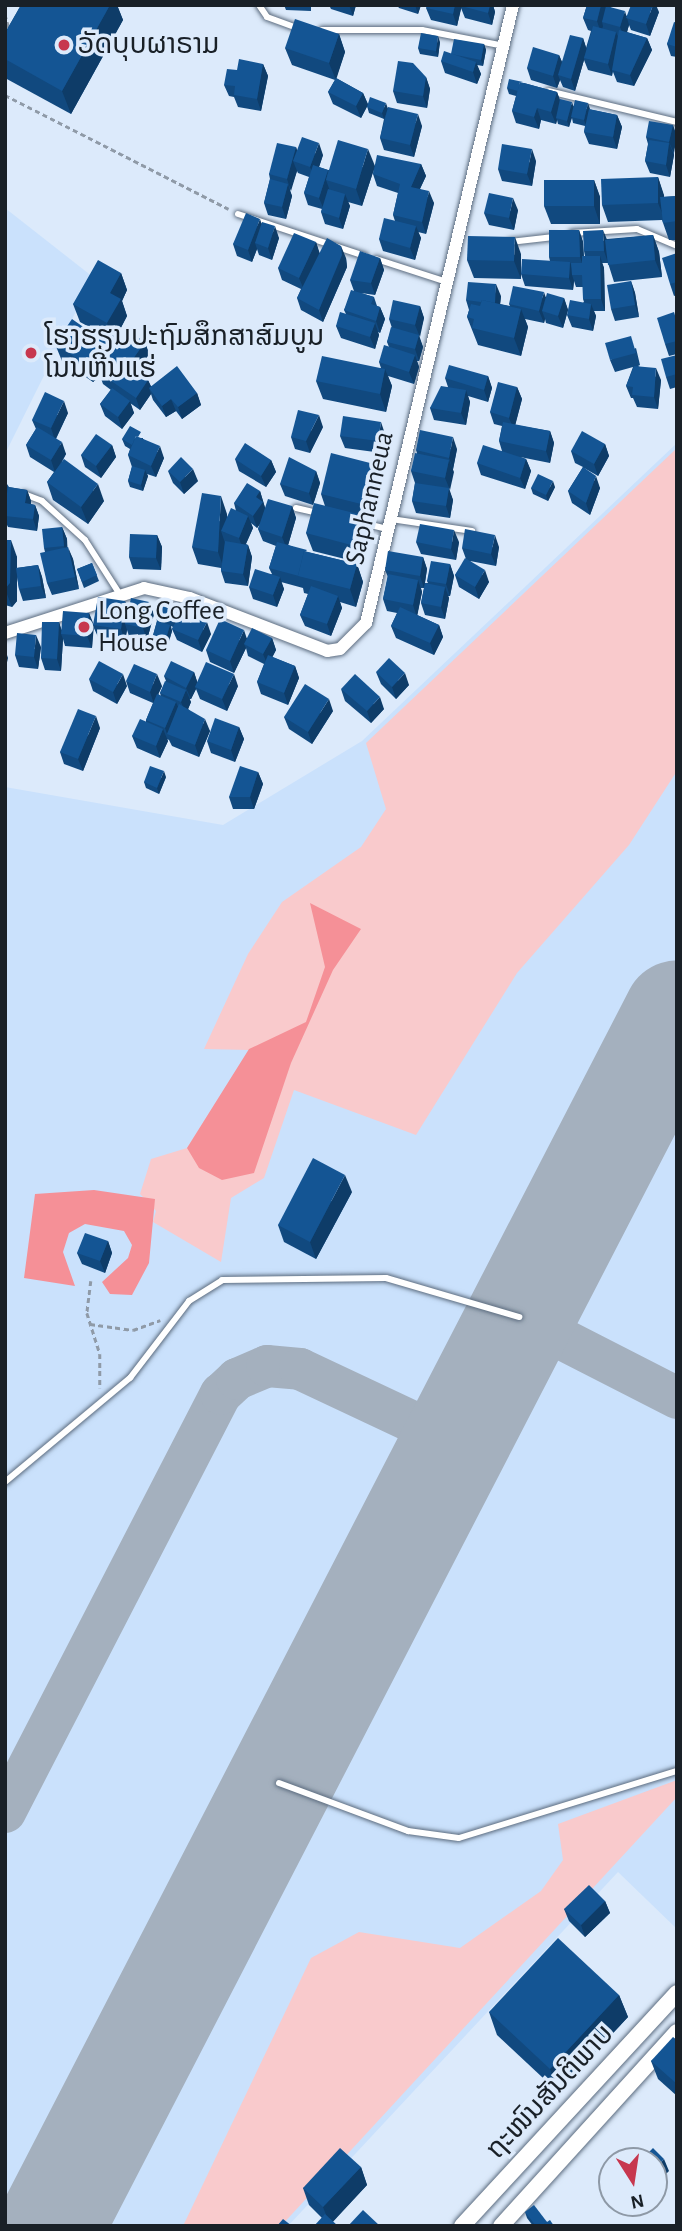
<!DOCTYPE html>
<meta charset="utf-8">
<style>
body{margin:0}
#map{position:relative;width:682px;height:2231px;overflow:hidden;background:#dceafb;font-family:"Alegreya Sans","Noto Sans Lao",sans-serif}
div>[style]{position:absolute}
.built>*{inset:0;background:#cae1fc}
.green>*{inset:0;background:#f9cacc}
.water>*{inset:0;background:#f59097}
.taxiway>*{height:42px;margin:-21px;padding:0 21px;transform-origin:21px;border-radius:21px;background:#a4b0be}
.runway>*{height:107px;margin:-53.5px;padding:0 53.5px;transform-origin:53.5px;border-radius:53.5px;background:#a4b0be}
.path>*{height:2.5px;margin-top:-1.25px;transform-origin:0;background:repeating-linear-gradient(90deg,#8f9aa7 0 5px,transparent 0 8.5px)}
.roads{filter:drop-shadow(0 0 2px #5c6c7f) drop-shadow(0 0 2px #5c6c7f)}
.service>*{height:6px;margin:-3px;padding:0 3px;transform-origin:3px;border-radius:3px;background:#fff}
.minor>*{height:12px;margin:-6px;padding:0 6px;transform-origin:6px;border-radius:6px;background:#fff}
.tertiary>*{height:16px;margin:-8px;padding:0 8px;transform-origin:8px;border-radius:8px;background:#fff}
.wall>*{inset:0;background:#11497f}
.shaded-wall>*{inset:0;background:#0e3c68}
.building>*{inset:0;background:#145594}
.dots>*{width:19px;height:19px;translate:-50% -50%;box-sizing:border-box;border:4px solid #dceafb;border-radius:50%}
span{translate:-50% -50%;white-space:nowrap;text-align:center;line-height:1.15;-webkit-text-stroke:7px #dceafb;paint-order:stroke}
.poi-label{font-size:28px;color:#192027}
.left{translate:0 -50%;text-align:left}
.street-label{font-size:28px;color:#192027}
.frame{position:absolute;inset:0;border:7px solid #192027;pointer-events:none}
.north{position:absolute;left:598px;top:2147px;width:70px;height:70px;box-sizing:border-box;background:#dceafb;border:2px solid #8e99a6;border-radius:50%;rotate:168deg;font-size:19px;font-weight:700;line-height:28px;text-align:center;color:#192027}
.north::after{content:'';display:block;margin:auto;width:24px;height:32px;background:#c7374e;clip-path:polygon(50% 0,100% 100%,50% 72%,0 100%)}
</style>
<div id="map">
<div class="built">
<div style="clip-path:polygon(5px 208px,93px 277px,5px 454px)"></div>
<div style="clip-path:polygon(677px 443px,677px 1929px,618px 1872px,288px 2226px,5px 2226px,5px 787px,223px 825px,362px 741px)"></div>
</div>
<div class="green">
<div style="clip-path:polygon(677px 448px,677px 771px,629px 845px,517px 973px,416px 1135px,294px 1090px,264px 1178px,231px 1198px,221px 1262px,153px 1222px,156px 1211px,140px 1194px,151px 1159px,187px 1148px,249px 1050px,204px 1049px,248px 954px,282px 902px,361px 847px,386px 809px,366px 743px)"></div>
<div style="clip-path:polygon(677px 1780px,677px 1797px,281px 2226px,183px 2226px,311px 1958px,359px 1932px,460px 1948px,541px 1891px,563px 1860px,558px 1824px)"></div>
</div>
<div class="water">
<div style="clip-path:polygon(310px 903px,361px 929px,333px 970px,291px 1063px,254px 1173px,222px 1180px,199px 1168px,187px 1148px,249px 1049px,306px 1022px,325px 967px)"></div>
<div style="clip-path:polygon(94px 1190px,155px 1199px,149px 1263px,132px 1295px,110px 1294px,102px 1282px,128px 1258px,132px 1245px,124px 1231px,85px 1224px,69px 1233px,63px 1252px,75px 1286px,24px 1278px,35px 1194px)"></div>
</div>
<div class="taxiway">
<div style="left:519px;top:1317px;width:178px;rotate:27.1deg"></div>
<div style="left:5px;top:1812px;width:471px;rotate:-62.7deg"></div>
<div style="left:221px;top:1394px;width:22px;rotate:-43deg"></div>
<div style="left:237px;top:1379px;width:33px;rotate:-23deg"></div>
<div style="left:267px;top:1366px;width:33px;rotate:5deg"></div>
<div style="left:300px;top:1369px;width:171px;rotate:25.2deg"></div>
</div>
<div class="runway">
<div style="left:50px;top:2226px;width:1365px;rotate:-62.67deg"></div>
</div>
<div class="path">
<div style="left:5px;top:14px;width:15px;rotate:74deg"></div>
<div style="left:5px;top:95px;width:251px;rotate:27deg"></div>
<div style="left:91px;top:1281px;width:32px;rotate:97deg"></div>
<div style="left:87px;top:1313px;width:43px;rotate:72.4deg"></div>
<div style="left:100px;top:1354px;width:34px;rotate:90deg"></div>
<div style="left:90px;top:1324px;width:43px;rotate:7.9deg"></div>
<div style="left:133px;top:1330px;width:29px;rotate:-20deg"></div>
</div>
<div class="roads">
<div class="service">
<div style="left:259px;top:5px;width:14px;rotate:56deg"></div>
<div style="left:267px;top:17px;width:32px;rotate:20deg"></div>
<div style="left:322px;top:30px;width:100px"></div>
<div style="left:422px;top:30px;width:84px;rotate:11deg"></div>
<div style="left:549px;top:91px;width:132px;rotate:13.6deg"></div>
<div style="left:238px;top:214px;width:134px;rotate:18.3deg"></div>
<div style="left:572px;top:233px;width:65px;rotate:-3.5deg"></div>
<div style="left:637px;top:229px;width:43px;rotate:23deg"></div>
<div style="left:510px;top:242px;width:44px;rotate:-6.5deg"></div>
<div style="left:376px;top:259px;width:75px;rotate:17.9deg"></div>
<div style="left:24px;top:494px;width:19px;rotate:21deg"></div>
<div style="left:42px;top:501px;width:58px;rotate:42.2deg"></div>
<div style="left:85px;top:540px;width:63px;rotate:57.3deg"></div>
<div style="left:296px;top:508px;width:23px;rotate:13deg"></div>
<div style="left:391px;top:519px;width:82px;rotate:8.4deg"></div>
<div style="left:359px;top:522px;width:30px;rotate:14deg"></div>
<div style="left:5px;top:1482px;width:163px;rotate:-39.8deg"></div>
<div style="left:130px;top:1378px;width:97px;rotate:-52.5deg"></div>
<div style="left:189px;top:1301px;width:39px;rotate:-32deg"></div>
<div style="left:222px;top:1280px;width:164px;rotate:-0.7deg"></div>
<div style="left:386px;top:1278px;width:139px;rotate:16.3deg"></div>
<div style="left:279px;top:1783px;width:138px;rotate:20.4deg"></div>
<div style="left:408px;top:1831px;width:51px;rotate:7.8deg"></div>
<div style="left:459px;top:1838px;width:228px;rotate:-17.1deg"></div>
</div>
<div class="minor">
<div style="left:5px;top:633px;width:146px;rotate:-17.9deg"></div>
<div style="left:144px;top:588px;width:47px;rotate:12.3deg"></div>
<div style="left:190px;top:598px;width:147px;rotate:21.1deg"></div>
<div style="left:327px;top:651px;width:13px;rotate:-9deg"></div>
<div style="left:340px;top:649px;width:37px;rotate:-45deg"></div>
<div style="left:366px;top:623px;width:635px;rotate:-76.62deg"></div>
</div>
<div class="tertiary">
<div style="left:462px;top:2226px;width:317px;rotate:-47.3deg"></div>
<div style="left:501px;top:2226px;width:262px;rotate:-47.8deg"></div>
</div>
</div>
<div class="wall">
<div style="clip-path:polygon(21px 5px,117px 5px,123px 20px,71px 114px,5px 78px,5px 33px)"></div>
<div style="clip-path:polygon(284px 5px,311px 5px,311px 11px,286px 10px)"></div>
<div style="clip-path:polygon(329px 5px,356px 5px,353px 16px,331px 9px)"></div>
<div style="clip-path:polygon(397px 5px,421px 5px,418px 14px,399px 8px)"></div>
<div style="clip-path:polygon(493px 5px,495px 12px,492px 25px,465px 18px,461px 8px,457px 26px,431px 20px,426px 8px)"></div>
<div style="clip-path:polygon(587px 5px,606px 5px,627px 16px,659px 12px,650px 36px,631px 30px,629px 25px,627px 32px,647px 38px,652px 50px,634px 86px,617px 82px,613px 72px,612px 76px,588px 70px,584px 60px,575px 91px,563px 87px,560px 80px,557px 88px,531px 80px,527px 68px,559px 55px,562px 62px,583px 38px,586px 48px,591px 31px,588px 30px,583px 18px)"></div>
<div style="clip-path:polygon(677px 23px,677px 57px,671px 56px,667px 44px)"></div>
<div style="clip-path:polygon(339px 34px,345px 52px,336px 78px,363px 93px,368px 104px,387px 108px,422px 126px,414px 157px,384px 150px,380px 138px,384px 119px,369px 113px,367px 106px,361px 118px,333px 104px,328px 92px,335px 80px,292px 65px,285px 48px)"></div>
<div style="clip-path:polygon(440px 42px,438px 57px,420px 54px,418px 48px)"></div>
<div style="clip-path:polygon(484px 44px,486px 50px,483px 66px,477px 65px,481px 74px,477px 84px,445px 73px,441px 61px,451px 54px)"></div>
<div style="clip-path:polygon(263px 64px,268px 76px,261px 111px,238px 107px,234px 97px,229px 96px,224px 85px)"></div>
<div style="clip-path:polygon(426px 77px,430px 89px,427px 108px,397px 103px,393px 91px)"></div>
<div style="clip-path:polygon(524px 83px,557px 92px,560px 100px,573px 106px,617px 115px,622px 127px,617px 149px,589px 144px,584px 132px,585px 126px,573px 123px,572px 118px,569px 127px,558px 124px,557px 120px,556px 124px,541px 120px,539px 129px,516px 123px,512px 111px,516px 96px,509px 94px,507px 88px)"></div>
<div style="clip-path:polygon(673px 125px,674px 155px,670px 177px,650px 173px,645px 161px,648px 144px,646px 137px)"></div>
<div style="clip-path:polygon(296px 147px,297px 151px,323px 155px,319px 167px,328px 170px,374px 166px,421px 164px,426px 176px,420px 189px,434px 203px,426px 234px,418px 232px,421px 238px,415px 260px,383px 251px,379px 239px,395px 221px,393px 215px,398px 193px,377px 186px,373px 174px,374px 169px,362px 206px,348px 202px,350px 206px,343px 229px,325px 224px,321px 212px,322px 209px,308px 205px,304px 193px,309px 177px,298px 173px,297px 171px,290px 191px,292px 196px,286px 219px,268px 215px,264px 203px,270px 179px,269px 174px)"></div>
<div style="clip-path:polygon(536px 161px,532px 186px,502px 181px,498px 169px)"></div>
<div style="clip-path:polygon(658px 177px,664px 197px,677px 196px,677px 240px,669px 240px,662px 220px,608px 222px,602px 205px)"></div>
<div style="clip-path:polygon(594px 180px,600px 197px,600px 224px,551px 224px,544px 206px)"></div>
<div style="clip-path:polygon(518px 210px,514px 230px,489px 225px,484px 213px)"></div>
<div style="clip-path:polygon(261px 223px,279px 238px,272px 260px,259px 255px,257px 249px,252px 262px,237px 256px,233px 244px)"></div>
<div style="clip-path:polygon(579px 230px,583px 242px,584px 256px,585px 256px,584px 251px,607px 239px,653px 235px,659px 252px,662px 277px,614px 282px,608px 263px,602px 263px,604px 268px,605px 311px,594px 311px,596px 316px,593px 331px,572px 327px,567px 315px,584px 302px,583px 299px,583px 287px,576px 287px,574px 281px,573px 290px,525px 286px,521px 274px,550px 261px,549px 257px)"></div>
<div style="clip-path:polygon(316px 242px,319px 253px,346px 258px,347px 267px,323px 322px,301px 310px,297px 298px,301px 289px,282px 280px,278px 268px)"></div>
<div style="clip-path:polygon(677px 253px,677px 295px,674px 296px,670px 284px)"></div>
<div style="clip-path:polygon(521px 254px,521px 279px,474px 278px,467px 260px)"></div>
<div style="clip-path:polygon(380px 258px,384px 270px,375px 295px,361px 293px,374px 297px,377px 306px,380px 307px,385px 319px,380px 333px,378px 332px,379px 335px,375px 349px,341px 338px,336px 326px,346px 314px,344px 310px,354px 291px,350px 280px)"></div>
<div style="clip-path:polygon(121px 273px,127px 290px,122px 301px,127px 316px,114px 341px,100px 333px,112px 353px,145px 342px,149px 354px,137px 372px,148px 380px,151px 386px,197px 393px,201px 405px,182px 419px,176px 411px,166px 417px,153px 400px,151px 394px,140px 410px,130px 403px,134px 413px,122px 429px,105px 416px,100px 404px,111px 390px,103px 384px,100px 376px,93px 382px,62px 361px,55px 344px,89px 331px,91px 328px,80px 322px,73px 304px)"></div>
<div style="clip-path:polygon(631px 281px,635px 293px,639px 317px,615px 321px,611px 309px)"></div>
<div style="clip-path:polygon(501px 296px,500px 304px,510px 306px,509px 304px,545px 297px,564px 298px,568px 310px,563px 328px,546px 323px,545px 319px,544px 323px,525px 319px,528px 327px,521px 356px,478px 345px,467px 317px,469px 310px,466px 300px)"></div>
<div style="clip-path:polygon(420px 306px,424px 318px,419px 337px,423px 347px,419px 361px,417px 361px,419px 367px,414px 384px,388px 376px,392px 386px,386px 412px,323px 399px,316px 381px,381px 368px,379px 362px,389px 347px,387px 342px,392px 328px,389px 319px)"></div>
<div style="clip-path:polygon(677px 320px,677px 354px,669px 356px,665px 344px)"></div>
<div style="clip-path:polygon(636px 348px,640px 365px,638px 366px,661px 380px,658px 409px,637px 407px,633px 398px,631px 398px,626px 386px,633px 367px,615px 372px,610px 360px)"></div>
<div style="clip-path:polygon(677px 355px,677px 387px,670px 389px,666px 377px)"></div>
<div style="clip-path:polygon(488px 376px,492px 388px,488px 402px,468px 396px,470px 402px,466px 425px,434px 420px,430px 408px,448px 387px,445px 378px)"></div>
<div style="clip-path:polygon(517px 387px,522px 399px,515px 425px,550px 431px,554px 443px,550px 463px,520px 457px,526px 459px,531px 471px,525px 489px,481px 475px,477px 463px,502px 451px,499px 441px,502px 426px,494px 424px,490px 412px)"></div>
<div style="clip-path:polygon(68px 413px,56px 439px,66px 454px,62px 462px,104px 501px,88px 524px,53px 500px,47px 482px,54px 472px,30px 457px,26px 445px,36px 429px,32px 420px)"></div>
<div style="clip-path:polygon(323px 427px,310px 453px,295px 449px,291px 437px)"></div>
<div style="clip-path:polygon(385px 434px,382px 453px,345px 448px,340px 436px)"></div>
<div style="clip-path:polygon(143px 438px,143px 439px,164px 458px,156px 477px,147px 474px,148px 476px,143px 491px,130px 487px,128px 481px,132px 467px,128px 455px,130px 449px,125px 446px,122px 439px)"></div>
<div style="clip-path:polygon(605px 444px,609px 456px,598px 476px,584px 468px,600px 488px,590px 515px,572px 503px,568px 491px,583px 467px,575px 463px,571px 451px)"></div>
<div style="clip-path:polygon(112px 445px,116px 457px,101px 478px,85px 467px,81px 455px)"></div>
<div style="clip-path:polygon(457px 449px,449px 490px,453px 500px,450px 518px,416px 513px,412px 501px,415px 483px,411px 471px,417px 453px,416px 450px)"></div>
<div style="clip-path:polygon(235px 459px,271px 460px,276px 472px,266px 487px,239px 471px)"></div>
<div style="clip-path:polygon(168px 471px,198px 481px,184px 494px,173px 483px)"></div>
<div style="clip-path:polygon(316px 471px,320px 483px,313px 505px,285px 496px,280px 484px)"></div>
<div style="clip-path:polygon(5px 481px,9px 487px,27px 490px,31px 501px,31px 504px,35px 505px,39px 516px,37px 531px,8px 527px,7px 525px,7px 526px,5px 525px)"></div>
<div style="clip-path:polygon(381px 481px,371px 522px,364px 520px,369px 533px,361px 563px,313px 551px,306px 533px,325px 506px,321px 494px)"></div>
<div style="clip-path:polygon(555px 487px,548px 501px,533px 494px,531px 488px)"></div>
<div style="clip-path:polygon(260px 491px,265px 508px,292px 506px,296px 518px,288px 545px,307px 552px,357px 564px,363px 582px,356px 607px,340px 602px,342px 608px,331px 636px,305px 626px,300px 615px,308px 594px,304px 593px,303px 588px,281px 582px,284px 589px,277px 607px,253px 599px,249px 587px,272px 574px,269px 568px,276px 546px,263px 541px,258px 529px,260px 524px,257px 528px,251px 523px,253px 528px,246px 544px,248px 545px,252px 557px,248px 586px,225px 583px,221px 571px,221px 568px,198px 564px,192px 547px,227px 514px,227px 517px,236px 511px,234px 503px)"></div>
<div style="clip-path:polygon(62px 527px,67px 539px,67px 547px,73px 559px,79px 589px,52px 595px,47px 583px,45px 552px,44px 548px)"></div>
<div style="clip-path:polygon(157px 535px,162px 547px,161px 570px,133px 569px,129px 557px)"></div>
<div style="clip-path:polygon(5px 540px,17px 557px,17px 568px,38px 565px,42px 577px,46px 598px,23px 601px,19px 589px,17px 577px,17px 601px,12px 607px,5px 605px)"></div>
<div style="clip-path:polygon(416px 542px,459px 542px,456px 560px,421px 554px)"></div>
<div style="clip-path:polygon(499px 547px,496px 566px,470px 561px,489px 582px,479px 599px,459px 587px,455px 575px,466px 559px,462px 548px)"></div>
<div style="clip-path:polygon(423px 557px,427px 569px,425px 583px,428px 583px,427px 581px,450px 564px,454px 576px,450px 596px,448px 596px,449px 598px,445px 619px,425px 615px,421px 603px,424px 588px,421px 588px,422px 592px,417px 615px,439px 625px,443px 637px,434px 655px,396px 638px,391px 626px,397px 613px,387px 611px,383px 599px,388px 577px,385px 570px)"></div>
<div style="clip-path:polygon(92px 563px,99px 581px,84px 588px,77px 569px)"></div>
<div style="clip-path:polygon(125px 601px,128px 609px,154px 614px,147px 640px,129px 636px,127px 630px,125px 641px,98px 637px,93px 626px,92px 648px,65px 646px,63px 639px,61px 671px,45px 670px,41px 658px,59px 622px,61px 630px,89px 613px,93px 625px)"></div>
<div style="clip-path:polygon(177px 611px,178px 616px,211px 634px,202px 652px,177px 640px,172px 629px,173px 627px,171px 626px,172px 631px,167px 648px,154px 645px,152px 639px,157px 621px,155px 615px)"></div>
<div style="clip-path:polygon(247px 638px,272px 638px,276px 650px,272px 657px,295px 666px,299px 678px,288px 705px,261px 694px,257px 682px,264px 664px,248px 656px,246px 648px,234px 673px,210px 662px,206px 650px)"></div>
<div style="clip-path:polygon(41px 647px,38px 669px,19px 667px,15px 655px)"></div>
<div style="clip-path:polygon(194px 672px,197px 682px,238px 686px,227px 711px,200px 699px,196px 689px,191px 699px,189px 699px,191px 702px,188px 709px,210px 731px,199px 757px,172px 746px,169px 740px,167px 739px,168px 741px,160px 758px,137px 748px,132px 736px,146px 722px,146px 720px,153px 703px,130px 693px,126px 681px,162px 686px,158px 694px,161px 696px,160px 693px,166px 681px,164px 676px)"></div>
<div style="clip-path:polygon(376px 672px,409px 685px,396px 699px,381px 684px)"></div>
<div style="clip-path:polygon(89px 679px,127px 686px,117px 704px,93px 691px)"></div>
<div style="clip-path:polygon(341px 689px,384px 709px,371px 723px,345px 701px)"></div>
<div style="clip-path:polygon(333px 711px,312px 744px,289px 729px,284px 717px)"></div>
<div style="clip-path:polygon(239px 727px,244px 739px,235px 762px,211px 753px,207px 741px)"></div>
<div style="clip-path:polygon(100px 728px,83px 771px,64px 764px,60px 752px)"></div>
<div style="clip-path:polygon(258px 772px,263px 784px,254px 809px,233px 809px,229px 797px)"></div>
<div style="clip-path:polygon(166px 777px,159px 794px,146px 788px,144px 782px)"></div>
<div style="clip-path:polygon(352px 1192px,316px 1259px,284px 1242px,278px 1225px)"></div>
<div style="clip-path:polygon(108px 1241px,112px 1253px,105px 1273px,82px 1264px,77px 1253px)"></div>
<div style="clip-path:polygon(605px 1901px,610px 1913px,585px 1937px,569px 1921px,564px 1909px)"></div>
<div style="clip-path:polygon(619px 1995px,628px 2017px,558px 2092px,497px 2035px,489px 2012px)"></div>
<div style="clip-path:polygon(677px 2040px,677px 2096px,658px 2079px,651px 2061px)"></div>
<div style="clip-path:polygon(531px 2115px,533px 2121px,510px 2144px,504px 2138px,502px 2132px)"></div>
<div style="clip-path:polygon(361px 2167px,367px 2185px,333px 2221px,322px 2218px,309px 2205px,303px 2188px)"></div>
<div style="clip-path:polygon(525px 2212px,547px 2222px,554px 2226px,533px 2226px,527px 2218px)"></div>
</div>
<div class="shaded-wall">
<div style="clip-path:polygon(110px 5px,117px 5px,123px 20px,71px 114px,62px 91px)"></div>
<div style="clip-path:polygon(349px 5px,356px 5px,353px 16px)"></div>
<div style="clip-path:polygon(415px 5px,421px 5px,418px 14px)"></div>
<div style="clip-path:polygon(455px 5px,462px 5px,457px 26px,453px 14px)"></div>
<div style="clip-path:polygon(490px 5px,493px 5px,495px 12px,492px 25px,488px 13px)"></div>
<div style="clip-path:polygon(601px 5px,606px 5px,607px 9px,602px 22px,603px 26px,601px 33px,597px 21px)"></div>
<div style="clip-path:polygon(653px 5px,656px 5px,659px 12px,650px 36px,646px 24px)"></div>
<div style="clip-path:polygon(625px 11px,629px 25px,625px 39px,620px 27px)"></div>
<div style="clip-path:polygon(616px 32px,621px 44px,612px 70px,612px 76px,608px 64px)"></div>
<div style="clip-path:polygon(339px 34px,345px 52px,336px 80px,329px 63px)"></div>
<div style="clip-path:polygon(438px 36px,440px 42px,438px 57px,436px 51px)"></div>
<div style="clip-path:polygon(583px 38px,587px 50px,584px 58px,584px 60px,575px 91px,571px 79px)"></div>
<div style="clip-path:polygon(647px 38px,652px 50px,634px 86px,630px 75px)"></div>
<div style="clip-path:polygon(484px 44px,486px 50px,483px 66px,481px 60px)"></div>
<div style="clip-path:polygon(559px 55px,564px 67px,558px 75px,560px 80px,557px 88px,553px 76px)"></div>
<div style="clip-path:polygon(476px 62px,481px 74px,477px 84px,473px 72px)"></div>
<div style="clip-path:polygon(263px 64px,268px 76px,261px 111px,257px 99px)"></div>
<div style="clip-path:polygon(426px 77px,430px 89px,427px 108px,423px 96px)"></div>
<div style="clip-path:polygon(557px 92px,561px 104px,556px 118px,557px 120px,556px 124px,551px 112px)"></div>
<div style="clip-path:polygon(363px 93px,368px 105px,361px 118px,356px 106px)"></div>
<div style="clip-path:polygon(572px 102px,574px 108px,569px 127px,567px 121px)"></div>
<div style="clip-path:polygon(386px 103px,388px 109px,384px 119px,382px 113px)"></div>
<div style="clip-path:polygon(588px 103px,590px 109px,586px 126px,584px 120px)"></div>
<div style="clip-path:polygon(537px 108px,541px 120px,539px 129px,534px 117px)"></div>
<div style="clip-path:polygon(418px 114px,422px 126px,414px 157px,410px 145px)"></div>
<div style="clip-path:polygon(617px 115px,622px 127px,617px 149px,613px 137px)"></div>
<div style="clip-path:polygon(673px 125px,677px 136px,674px 153px,669px 142px)"></div>
<div style="clip-path:polygon(319px 143px,323px 155px,315px 179px,310px 167px)"></div>
<div style="clip-path:polygon(669px 143px,674px 155px,670px 177px,666px 165px)"></div>
<div style="clip-path:polygon(296px 147px,300px 159px,293px 161px,297px 171px,291px 191px,287px 179px)"></div>
<div style="clip-path:polygon(368px 149px,375px 166px,362px 206px,356px 189px)"></div>
<div style="clip-path:polygon(532px 149px,536px 161px,532px 186px,527px 174px)"></div>
<div style="clip-path:polygon(421px 164px,426px 176px,415px 199px,411px 187px)"></div>
<div style="clip-path:polygon(328px 170px,326px 180px,330px 191px,324px 210px,319px 198px)"></div>
<div style="clip-path:polygon(658px 177px,664px 195px,665px 220px,658px 203px)"></div>
<div style="clip-path:polygon(594px 180px,600px 197px,600px 224px,594px 206px)"></div>
<div style="clip-path:polygon(288px 184px,292px 196px,286px 219px,282px 207px)"></div>
<div style="clip-path:polygon(429px 191px,434px 203px,426px 234px,422px 222px)"></div>
<div style="clip-path:polygon(345px 194px,350px 206px,343px 229px,339px 218px)"></div>
<div style="clip-path:polygon(513px 198px,518px 210px,514px 230px,509px 218px)"></div>
<div style="clip-path:polygon(260px 219px,264px 231px,255px 243px,257px 249px,252px 262px,248px 250px)"></div>
<div style="clip-path:polygon(275px 226px,279px 238px,272px 260px,268px 248px)"></div>
<div style="clip-path:polygon(416px 226px,421px 238px,415px 260px,410px 248px)"></div>
<div style="clip-path:polygon(579px 230px,583px 242px,584px 269px,580px 257px)"></div>
<div style="clip-path:polygon(603px 230px,608px 242px,608px 263px,604px 251px)"></div>
<div style="clip-path:polygon(653px 235px,659px 252px,662px 277px,655px 260px)"></div>
<div style="clip-path:polygon(515px 237px,521px 254px,521px 279px,514px 261px)"></div>
<div style="clip-path:polygon(316px 242px,320px 254px,304px 290px,299px 278px)"></div>
<div style="clip-path:polygon(341px 246px,346px 258px,347px 267px,323px 322px,319px 310px)"></div>
<div style="clip-path:polygon(600px 256px,604px 268px,605px 311px,601px 299px)"></div>
<div style="clip-path:polygon(380px 258px,384px 270px,375px 295px,371px 283px)"></div>
<div style="clip-path:polygon(570px 262px,574px 274px,572px 275px,574px 281px,573px 290px,569px 278px)"></div>
<div style="clip-path:polygon(121px 273px,127px 290px,122px 301px,127px 316px,114px 341px,107px 323px,110px 293px)"></div>
<div style="clip-path:polygon(631px 281px,635px 293px,639px 317px,635px 305px)"></div>
<div style="clip-path:polygon(496px 284px,501px 296px,499px 315px,494px 303px)"></div>
<div style="clip-path:polygon(544px 292px,548px 304px,542px 311px,545px 319px,544px 323px,539px 311px)"></div>
<div style="clip-path:polygon(564px 298px,568px 310px,563px 328px,558px 316px)"></div>
<div style="clip-path:polygon(591px 304px,596px 316px,593px 331px,589px 319px)"></div>
<div style="clip-path:polygon(420px 306px,424px 318px,420px 337px,415px 325px)"></div>
<div style="clip-path:polygon(380px 307px,385px 319px,380px 333px,376px 321px)"></div>
<div style="clip-path:polygon(521px 309px,528px 327px,521px 356px,514px 338px)"></div>
<div style="clip-path:polygon(375px 323px,379px 335px,375px 349px,370px 337px)"></div>
<div style="clip-path:polygon(419px 335px,423px 347px,419px 361px,415px 349px)"></div>
<div style="clip-path:polygon(145px 342px,149px 354px,133px 378px,128px 366px)"></div>
<div style="clip-path:polygon(109px 344px,115px 362px,98px 372px,100px 376px,93px 382px,87px 365px)"></div>
<div style="clip-path:polygon(415px 355px,419px 367px,414px 384px,409px 372px)"></div>
<div style="clip-path:polygon(656px 368px,661px 380px,658px 409px,654px 397px)"></div>
<div style="clip-path:polygon(385px 369px,392px 386px,386px 412px,380px 394px)"></div>
<div style="clip-path:polygon(488px 376px,492px 388px,488px 402px,484px 390px)"></div>
<div style="clip-path:polygon(148px 380px,153px 392px,149px 388px,151px 394px,140px 410px,136px 398px)"></div>
<div style="clip-path:polygon(517px 387px,522px 399px,514px 430px,509px 418px)"></div>
<div style="clip-path:polygon(466px 390px,470px 402px,466px 425px,461px 413px)"></div>
<div style="clip-path:polygon(197px 393px,201px 405px,182px 419px,178px 407px)"></div>
<div style="clip-path:polygon(171px 399px,176px 411px,166px 417px,162px 406px)"></div>
<div style="clip-path:polygon(64px 401px,68px 413px,55px 440px,51px 428px)"></div>
<div style="clip-path:polygon(130px 401px,134px 413px,122px 429px,118px 417px)"></div>
<div style="clip-path:polygon(319px 415px,323px 427px,310px 453px,306px 441px)"></div>
<div style="clip-path:polygon(381px 422px,385px 434px,382px 453px,378px 441px)"></div>
<div style="clip-path:polygon(550px 431px,554px 443px,550px 463px,546px 451px)"></div>
<div style="clip-path:polygon(453px 437px,457px 449px,453px 469px,449px 458px)"></div>
<div style="clip-path:polygon(62px 442px,66px 454px,55px 472px,51px 460px)"></div>
<div style="clip-path:polygon(605px 444px,609px 456px,598px 476px,594px 464px)"></div>
<div style="clip-path:polygon(112px 445px,116px 457px,101px 478px,96px 466px)"></div>
<div style="clip-path:polygon(160px 446px,164px 458px,156px 477px,151px 466px)"></div>
<div style="clip-path:polygon(526px 459px,531px 471px,525px 489px,520px 478px)"></div>
<div style="clip-path:polygon(271px 460px,276px 472px,266px 487px,261px 476px)"></div>
<div style="clip-path:polygon(449px 460px,454px 472px,450px 490px,445px 478px)"></div>
<div style="clip-path:polygon(374px 464px,381px 481px,371px 522px,365px 505px)"></div>
<div style="clip-path:polygon(193px 469px,198px 481px,184px 494px,180px 482px)"></div>
<div style="clip-path:polygon(145px 470px,148px 476px,143px 491px,141px 485px)"></div>
<div style="clip-path:polygon(316px 471px,320px 483px,313px 505px,309px 493px)"></div>
<div style="clip-path:polygon(596px 476px,600px 488px,590px 515px,586px 503px)"></div>
<div style="clip-path:polygon(553px 481px,555px 487px,548px 501px,546px 495px)"></div>
<div style="clip-path:polygon(98px 484px,104px 501px,88px 524px,81px 507px)"></div>
<div style="clip-path:polygon(449px 488px,453px 500px,450px 518px,446px 506px)"></div>
<div style="clip-path:polygon(27px 490px,31px 501px,29px 515px,25px 503px)"></div>
<div style="clip-path:polygon(260px 491px,267px 514px,257px 528px,253px 516px,256px 497px)"></div>
<div style="clip-path:polygon(221px 496px,227px 514px,226px 533px,221px 531px,225px 543px,224px 569px,218px 552px)"></div>
<div style="clip-path:polygon(35px 505px,39px 516px,37px 531px,33px 519px)"></div>
<div style="clip-path:polygon(292px 506px,296px 518px,287px 549px,282px 537px)"></div>
<div style="clip-path:polygon(362px 515px,369px 533px,361px 563px,355px 546px)"></div>
<div style="clip-path:polygon(248px 516px,253px 528px,243px 550px,239px 538px)"></div>
<div style="clip-path:polygon(62px 527px,67px 539px,68px 558px,64px 546px)"></div>
<div style="clip-path:polygon(454px 530px,459px 542px,456px 560px,451px 549px)"></div>
<div style="clip-path:polygon(157px 535px,162px 547px,161px 570px,156px 558px)"></div>
<div style="clip-path:polygon(495px 535px,499px 547px,496px 566px,491px 554px)"></div>
<div style="clip-path:polygon(11px 540px,17px 557px,17px 601px,12px 607px,5px 589px)"></div>
<div style="clip-path:polygon(248px 545px,252px 557px,248px 586px,243px 574px)"></div>
<div style="clip-path:polygon(68px 547px,73px 559px,79px 589px,75px 577px)"></div>
<div style="clip-path:polygon(423px 557px,427px 569px,424px 588px,420px 576px)"></div>
<div style="clip-path:polygon(357px 564px,363px 582px,356px 607px,350px 589px)"></div>
<div style="clip-path:polygon(450px 564px,454px 576px,450px 596px,446px 584px)"></div>
<div style="clip-path:polygon(38px 565px,42px 577px,46px 598px,41px 586px)"></div>
<div style="clip-path:polygon(485px 570px,489px 582px,479px 599px,475px 587px)"></div>
<div style="clip-path:polygon(280px 577px,284px 589px,277px 607px,273px 595px)"></div>
<div style="clip-path:polygon(418px 580px,422px 592px,417px 617px,413px 605px)"></div>
<div style="clip-path:polygon(445px 587px,449px 598px,445px 619px,441px 607px)"></div>
<div style="clip-path:polygon(338px 596px,342px 608px,331px 636px,327px 624px)"></div>
<div style="clip-path:polygon(125px 601px,130px 613px,125px 624px,127px 630px,125px 641px,121px 629px)"></div>
<div style="clip-path:polygon(149px 602px,154px 614px,147px 640px,143px 628px)"></div>
<div style="clip-path:polygon(177px 611px,179px 617px,176px 628px,173px 621px)"></div>
<div style="clip-path:polygon(89px 613px,94px 625px,92px 648px,87px 636px)"></div>
<div style="clip-path:polygon(59px 622px,63px 634px,61px 634px,63px 639px,61px 671px,57px 659px)"></div>
<div style="clip-path:polygon(207px 622px,211px 634px,202px 652px,198px 640px)"></div>
<div style="clip-path:polygon(170px 625px,172px 631px,167px 648px,165px 642px)"></div>
<div style="clip-path:polygon(439px 625px,443px 637px,434px 655px,430px 643px)"></div>
<div style="clip-path:polygon(244px 630px,248px 642px,244px 644px,246px 648px,234px 673px,230px 661px)"></div>
<div style="clip-path:polygon(36px 635px,41px 647px,38px 669px,34px 657px)"></div>
<div style="clip-path:polygon(272px 638px,276px 650px,268px 666px,263px 654px)"></div>
<div style="clip-path:polygon(5px 649px,8px 658px,5px 671px)"></div>
<div style="clip-path:polygon(295px 666px,299px 678px,288px 705px,284px 693px)"></div>
<div style="clip-path:polygon(194px 672px,198px 684px,195px 687px,196px 689px,191px 699px,186px 688px)"></div>
<div style="clip-path:polygon(405px 673px,409px 685px,396px 699px,392px 687px)"></div>
<div style="clip-path:polygon(123px 674px,127px 686px,117px 704px,113px 692px)"></div>
<div style="clip-path:polygon(157px 674px,162px 686px,154px 704px,150px 692px)"></div>
<div style="clip-path:polygon(234px 674px,238px 686px,227px 711px,222px 699px)"></div>
<div style="clip-path:polygon(186px 690px,191px 702px,186px 714px,181px 702px)"></div>
<div style="clip-path:polygon(380px 697px,384px 709px,371px 723px,367px 711px)"></div>
<div style="clip-path:polygon(329px 699px,333px 711px,312px 744px,308px 732px)"></div>
<div style="clip-path:polygon(176px 702px,181px 714px,167px 734px,165px 728px)"></div>
<div style="clip-path:polygon(96px 716px,100px 728px,83px 771px,78px 759px)"></div>
<div style="clip-path:polygon(205px 719px,210px 731px,199px 757px,195px 745px)"></div>
<div style="clip-path:polygon(239px 727px,244px 739px,235px 762px,231px 750px)"></div>
<div style="clip-path:polygon(163px 729px,168px 741px,160px 758px,156px 746px)"></div>
<div style="clip-path:polygon(164px 771px,166px 777px,159px 794px,157px 788px)"></div>
<div style="clip-path:polygon(258px 772px,263px 784px,254px 809px,250px 797px)"></div>
<div style="clip-path:polygon(345px 1175px,352px 1192px,316px 1259px,310px 1242px)"></div>
<div style="clip-path:polygon(108px 1241px,112px 1253px,105px 1273px,100px 1261px)"></div>
<div style="clip-path:polygon(605px 1901px,610px 1913px,585px 1937px,581px 1925px)"></div>
<div style="clip-path:polygon(619px 1995px,628px 2017px,558px 2092px,550px 2069px)"></div>
<div style="clip-path:polygon(531px 2115px,533px 2121px,510px 2144px,507px 2138px)"></div>
<div style="clip-path:polygon(664px 2159px,669px 2171px,654px 2186px,654px 2170px)"></div>
<div style="clip-path:polygon(361px 2167px,367px 2185px,330px 2225px,323px 2207px)"></div>
</div>
<div class="building">
<div style="clip-path:polygon(21px 5px,110px 5px,62px 91px,5px 59px,5px 33px)"></div>
<div style="clip-path:polygon(427px 5px,455px 5px,453px 14px,426px 8px)"></div>
<div style="clip-path:polygon(461px 5px,490px 5px,488px 13px,461px 6px)"></div>
<div style="clip-path:polygon(587px 5px,601px 5px,597px 21px,583px 18px)"></div>
<div style="clip-path:polygon(631px 5px,653px 5px,646px 24px,626px 18px)"></div>
<div style="clip-path:polygon(606px 6px,625px 11px,620px 27px,602px 22px)"></div>
<div style="clip-path:polygon(295px 19px,339px 34px,329px 63px,285px 48px)"></div>
<div style="clip-path:polygon(674px 22px,677px 23px,677px 47px,667px 44px)"></div>
<div style="clip-path:polygon(593px 26px,616px 32px,608px 64px,584px 58px)"></div>
<div style="clip-path:polygon(619px 30px,647px 38px,630px 75px,612px 70px)"></div>
<div style="clip-path:polygon(421px 33px,438px 36px,436px 51px,418px 48px)"></div>
<div style="clip-path:polygon(570px 35px,583px 38px,571px 79px,558px 75px)"></div>
<div style="clip-path:polygon(454px 39px,484px 44px,481px 60px,451px 54px)"></div>
<div style="clip-path:polygon(533px 47px,559px 55px,553px 76px,527px 68px)"></div>
<div style="clip-path:polygon(444px 51px,476px 62px,473px 72px,441px 61px)"></div>
<div style="clip-path:polygon(239px 59px,263px 64px,257px 99px,234px 95px,235px 86px,224px 85px,227px 69px,237px 70px)"></div>
<div style="clip-path:polygon(398px 61px,413px 63px,426px 77px,423px 96px,393px 91px)"></div>
<div style="clip-path:polygon(336px 78px,363px 93px,356px 106px,328px 92px)"></div>
<div style="clip-path:polygon(509px 79px,523px 82px,520px 82px,518px 91px,507px 88px)"></div>
<div style="clip-path:polygon(520px 82px,557px 92px,551px 112px,537px 108px,534px 117px,512px 111px)"></div>
<div style="clip-path:polygon(370px 97px,386px 103px,382px 113px,367px 107px)"></div>
<div style="clip-path:polygon(560px 99px,572px 102px,567px 121px,556px 118px)"></div>
<div style="clip-path:polygon(575px 100px,588px 103px,584px 120px,571px 117px)"></div>
<div style="clip-path:polygon(388px 107px,418px 114px,410px 145px,380px 138px)"></div>
<div style="clip-path:polygon(589px 109px,617px 115px,613px 137px,584px 132px)"></div>
<div style="clip-path:polygon(649px 121px,673px 125px,669px 142px,646px 137px)"></div>
<div style="clip-path:polygon(302px 137px,319px 143px,310px 167px,293px 161px)"></div>
<div style="clip-path:polygon(338px 140px,368px 149px,356px 189px,326px 180px)"></div>
<div style="clip-path:polygon(649px 140px,669px 143px,666px 165px,645px 161px)"></div>
<div style="clip-path:polygon(277px 143px,296px 147px,287px 179px,269px 174px)"></div>
<div style="clip-path:polygon(502px 144px,532px 149px,527px 174px,498px 169px)"></div>
<div style="clip-path:polygon(377px 155px,421px 164px,411px 187px,429px 191px,422px 222px,393px 215px,400px 184px,373px 174px)"></div>
<div style="clip-path:polygon(313px 165px,328px 170px,319px 198px,304px 193px)"></div>
<div style="clip-path:polygon(658px 177px,658px 203px,602px 205px,601px 179px)"></div>
<div style="clip-path:polygon(270px 179px,288px 184px,282px 207px,264px 203px)"></div>
<div style="clip-path:polygon(544px 180px,594px 180px,594px 206px,544px 206px)"></div>
<div style="clip-path:polygon(328px 189px,345px 194px,339px 218px,321px 212px)"></div>
<div style="clip-path:polygon(489px 193px,513px 198px,509px 218px,484px 213px)"></div>
<div style="clip-path:polygon(677px 196px,677px 221px,663px 223px,660px 197px)"></div>
<div style="clip-path:polygon(246px 213px,260px 219px,248px 250px,233px 244px)"></div>
<div style="clip-path:polygon(384px 218px,416px 226px,410px 248px,379px 239px)"></div>
<div style="clip-path:polygon(262px 222px,275px 226px,268px 248px,255px 243px)"></div>
<div style="clip-path:polygon(549px 230px,579px 230px,580px 257px,549px 257px)"></div>
<div style="clip-path:polygon(603px 230px,604px 251px,584px 251px,583px 231px)"></div>
<div style="clip-path:polygon(294px 233px,316px 242px,299px 278px,278px 268px)"></div>
<div style="clip-path:polygon(653px 235px,655px 260px,608px 265px,605px 240px)"></div>
<div style="clip-path:polygon(468px 236px,515px 237px,514px 261px,467px 260px)"></div>
<div style="clip-path:polygon(327px 238px,341px 246px,342px 255px,319px 310px,297px 298px)"></div>
<div style="clip-path:polygon(360px 251px,380px 258px,371px 283px,350px 280px)"></div>
<div style="clip-path:polygon(677px 253px,677px 282px,670px 284px,662px 258px)"></div>
<div style="clip-path:polygon(582px 256px,600px 256px,601px 299px,583px 299px,582px 275px,572px 275px,571px 263px,582px 263px)"></div>
<div style="clip-path:polygon(522px 259px,570px 262px,569px 278px,521px 274px)"></div>
<div style="clip-path:polygon(98px 260px,121px 273px,110px 293px,121px 299px,107px 323px,73px 304px)"></div>
<div style="clip-path:polygon(631px 281px,635px 305px,611px 309px,607px 285px)"></div>
<div style="clip-path:polygon(468px 282px,496px 284px,495px 303px,482px 300px,481px 302px,466px 300px)"></div>
<div style="clip-path:polygon(513px 286px,544px 292px,539px 311px,509px 304px)"></div>
<div style="clip-path:polygon(351px 290px,374px 297px,371px 304px,380px 307px,376px 321px,344px 310px)"></div>
<div style="clip-path:polygon(547px 293px,564px 298px,558px 316px,542px 311px)"></div>
<div style="clip-path:polygon(393px 300px,420px 306px,415px 325px,389px 319px)"></div>
<div style="clip-path:polygon(482px 300px,521px 309px,514px 338px,472px 328px,474px 319px,467px 317px,471px 304px,480px 306px)"></div>
<div style="clip-path:polygon(570px 300px,591px 304px,589px 319px,567px 315px)"></div>
<div style="clip-path:polygon(340px 312px,375px 323px,370px 337px,336px 326px)"></div>
<div style="clip-path:polygon(674px 312px,677px 322px,677px 341px,665px 344px,657px 318px)"></div>
<div style="clip-path:polygon(72px 319px,89px 331px,93px 325px,109px 344px,87px 365px,55px 344px)"></div>
<div style="clip-path:polygon(391px 327px,419px 335px,415px 349px,387px 342px)"></div>
<div style="clip-path:polygon(128px 331px,145px 342px,128px 366px,148px 380px,136px 398px,98px 372px)"></div>
<div style="clip-path:polygon(631px 336px,636px 353px,610px 360px,605px 343px)"></div>
<div style="clip-path:polygon(384px 345px,415px 355px,409px 372px,379px 362px)"></div>
<div style="clip-path:polygon(677px 355px,677px 374px,666px 377px,661px 359px)"></div>
<div style="clip-path:polygon(322px 356px,385px 369px,380px 394px,316px 381px)"></div>
<div style="clip-path:polygon(449px 365px,488px 376px,484px 390px,445px 378px)"></div>
<div style="clip-path:polygon(177px 366px,197px 393px,178px 407px,171px 399px,162px 406px,149px 388px)"></div>
<div style="clip-path:polygon(634px 366px,656px 368px,654px 397px,632px 395px,633px 387px,626px 386px)"></div>
<div style="clip-path:polygon(498px 382px,517px 387px,509px 418px,490px 412px)"></div>
<div style="clip-path:polygon(441px 386px,466px 390px,461px 413px,430px 408px)"></div>
<div style="clip-path:polygon(112px 388px,130px 401px,118px 417px,100px 404px)"></div>
<div style="clip-path:polygon(45px 392px,64px 401px,51px 428px,32px 420px)"></div>
<div style="clip-path:polygon(298px 410px,319px 415px,306px 441px,291px 437px)"></div>
<div style="clip-path:polygon(343px 416px,381px 422px,378px 441px,340px 436px)"></div>
<div style="clip-path:polygon(503px 422px,550px 431px,546px 451px,499px 441px)"></div>
<div style="clip-path:polygon(130px 426px,141px 432px,138px 437px,136px 436px,132px 445px,122px 439px)"></div>
<div style="clip-path:polygon(37px 427px,62px 442px,51px 460px,26px 445px)"></div>
<div style="clip-path:polygon(420px 430px,453px 437px,449px 458px,416px 450px)"></div>
<div style="clip-path:polygon(582px 431px,605px 444px,594px 464px,571px 451px)"></div>
<div style="clip-path:polygon(96px 434px,112px 445px,96px 466px,81px 455px)"></div>
<div style="clip-path:polygon(136px 436px,160px 446px,151px 466px,128px 455px)"></div>
<div style="clip-path:polygon(245px 443px,271px 460px,261px 476px,235px 459px)"></div>
<div style="clip-path:polygon(483px 445px,526px 459px,520px 478px,477px 463px)"></div>
<div style="clip-path:polygon(331px 453px,374px 464px,365px 505px,321px 494px)"></div>
<div style="clip-path:polygon(415px 453px,449px 460px,445px 478px,411px 471px)"></div>
<div style="clip-path:polygon(181px 457px,193px 469px,180px 482px,168px 471px)"></div>
<div style="clip-path:polygon(289px 457px,316px 471px,309px 493px,280px 484px)"></div>
<div style="clip-path:polygon(64px 459px,98px 484px,81px 507px,47px 482px)"></div>
<div style="clip-path:polygon(132px 466px,145px 470px,141px 485px,128px 481px)"></div>
<div style="clip-path:polygon(583px 467px,596px 476px,586px 503px,568px 491px)"></div>
<div style="clip-path:polygon(538px 474px,553px 481px,546px 495px,531px 488px)"></div>
<div style="clip-path:polygon(247px 483px,260px 491px,256px 497px,263px 502px,253px 516px,234px 503px)"></div>
<div style="clip-path:polygon(415px 483px,449px 488px,446px 506px,412px 501px)"></div>
<div style="clip-path:polygon(8px 487px,27px 490px,25px 503px,35px 505px,33px 519px,5px 516px,5px 506px)"></div>
<div style="clip-path:polygon(202px 493px,221px 496px,218px 552px,192px 547px)"></div>
<div style="clip-path:polygon(268px 499px,292px 506px,282px 537px,258px 529px)"></div>
<div style="clip-path:polygon(314px 503px,362px 515px,355px 546px,306px 533px)"></div>
<div style="clip-path:polygon(231px 508px,248px 516px,239px 538px,221px 531px)"></div>
<div style="clip-path:polygon(420px 524px,454px 530px,451px 549px,416px 542px)"></div>
<div style="clip-path:polygon(62px 527px,64px 546px,44px 548px,42px 529px)"></div>
<div style="clip-path:polygon(465px 529px,495px 535px,491px 554px,462px 548px)"></div>
<div style="clip-path:polygon(130px 534px,157px 535px,156px 558px,129px 557px)"></div>
<div style="clip-path:polygon(5px 540px,11px 540px,10px 583px,5px 589px)"></div>
<div style="clip-path:polygon(225px 541px,248px 545px,243px 574px,221px 571px)"></div>
<div style="clip-path:polygon(277px 542px,307px 550px,306px 551px,304px 551px,298px 576px,299px 576px,269px 568px)"></div>
<div style="clip-path:polygon(68px 547px,75px 577px,47px 583px,40px 553px)"></div>
<div style="clip-path:polygon(304px 551px,357px 564px,350px 589px,298px 576px)"></div>
<div style="clip-path:polygon(388px 551px,423px 557px,420px 576px,385px 570px)"></div>
<div style="clip-path:polygon(465px 558px,485px 570px,475px 587px,455px 575px)"></div>
<div style="clip-path:polygon(431px 561px,450px 564px,446px 584px,427px 581px)"></div>
<div style="clip-path:polygon(92px 563px,97px 575px,82px 582px,77px 569px)"></div>
<div style="clip-path:polygon(38px 565px,41px 586px,19px 589px,16px 568px)"></div>
<div style="clip-path:polygon(255px 569px,280px 577px,273px 595px,249px 587px)"></div>
<div style="clip-path:polygon(388px 574px,418px 580px,413px 605px,383px 599px)"></div>
<div style="clip-path:polygon(425px 583px,445px 587px,441px 607px,421px 603px)"></div>
<div style="clip-path:polygon(311px 586px,338px 596px,327px 624px,300px 615px)"></div>
<div style="clip-path:polygon(98px 597px,125px 601px,121px 629px,93px 625px)"></div>
<div style="clip-path:polygon(131px 598px,149px 602px,143px 628px,125px 624px)"></div>
<div style="clip-path:polygon(159px 605px,177px 611px,173px 621px,155px 615px)"></div>
<div style="clip-path:polygon(400px 607px,439px 625px,430px 643px,391px 626px)"></div>
<div style="clip-path:polygon(181px 610px,207px 622px,198px 640px,172px 629px)"></div>
<div style="clip-path:polygon(63px 611px,89px 613px,87px 636px,61px 634px)"></div>
<div style="clip-path:polygon(220px 619px,244px 630px,230px 661px,206px 650px)"></div>
<div style="clip-path:polygon(157px 621px,170px 625px,165px 642px,152px 639px)"></div>
<div style="clip-path:polygon(42px 622px,59px 622px,57px 659px,41px 658px)"></div>
<div style="clip-path:polygon(252px 628px,272px 638px,263px 654px,244px 644px)"></div>
<div style="clip-path:polygon(17px 633px,36px 635px,34px 657px,15px 655px)"></div>
<div style="clip-path:polygon(268px 655px,295px 666px,284px 693px,257px 682px)"></div>
<div style="clip-path:polygon(389px 658px,405px 673px,392px 687px,376px 672px)"></div>
<div style="clip-path:polygon(99px 661px,123px 674px,113px 692px,89px 679px)"></div>
<div style="clip-path:polygon(171px 661px,194px 672px,186px 688px,164px 676px)"></div>
<div style="clip-path:polygon(206px 662px,234px 674px,222px 699px,195px 687px)"></div>
<div style="clip-path:polygon(134px 664px,157px 674px,150px 692px,126px 681px)"></div>
<div style="clip-path:polygon(355px 674px,380px 697px,367px 711px,341px 689px)"></div>
<div style="clip-path:polygon(165px 681px,186px 690px,181px 702px,160px 693px)"></div>
<div style="clip-path:polygon(305px 684px,329px 699px,308px 732px,284px 717px)"></div>
<div style="clip-path:polygon(157px 694px,176px 702px,165px 728px,146px 720px)"></div>
<div style="clip-path:polygon(179px 704px,205px 719px,195px 745px,167px 734px)"></div>
<div style="clip-path:polygon(78px 709px,96px 716px,78px 759px,60px 752px)"></div>
<div style="clip-path:polygon(215px 718px,239px 727px,231px 750px,207px 741px)"></div>
<div style="clip-path:polygon(140px 719px,163px 729px,156px 746px,132px 736px)"></div>
<div style="clip-path:polygon(150px 766px,164px 771px,157px 788px,144px 782px)"></div>
<div style="clip-path:polygon(240px 766px,258px 772px,250px 797px,229px 797px)"></div>
<div style="clip-path:polygon(313px 1158px,345px 1175px,310px 1242px,278px 1225px)"></div>
<div style="clip-path:polygon(85px 1233px,108px 1241px,100px 1261px,77px 1253px)"></div>
<div style="clip-path:polygon(589px 1885px,605px 1901px,581px 1925px,564px 1909px)"></div>
<div style="clip-path:polygon(558px 1938px,619px 1995px,550px 2069px,489px 2012px)"></div>
<div style="clip-path:polygon(673px 2037px,677px 2040px,677px 2084px,651px 2061px)"></div>
<div style="clip-path:polygon(526px 2109px,531px 2115px,507px 2138px,502px 2132px)"></div>
<div style="clip-path:polygon(340px 2148px,361px 2167px,323px 2207px,303px 2188px)"></div>
<div style="clip-path:polygon(632px 2148px,646px 2155px,653px 2148px,664px 2159px,654px 2170px,654px 2161px,628px 2161px,624px 2157px)"></div>
<div style="clip-path:polygon(534px 2205px,547px 2222px,541px 2226px,536px 2226px,525px 2212px)"></div>
<div style="clip-path:polygon(363px 2210px,380px 2226px,348px 2226px)"></div>
<div style="clip-path:polygon(325px 2214px,338px 2226px,314px 2226px)"></div>
<div style="clip-path:polygon(283px 2219px,292px 2226px,277px 2226px)"></div>
<div style="clip-path:polygon(550px 2220px,554px 2226px,541px 2226px)"></div>
</div>
<div class="dots">
<div style="left:64px;top:45px;background:#c7374e"></div>
<div style="left:31px;top:353px;background:#c7374e"></div>
<div style="left:84px;top:627px;background:#c7374e"></div>
</div>
<div class="poi-label">
<span class="left" style="left:78px;top:45px">ວັດບຸບຜາຣາມ</span>
<span class="left" style="left:45px;top:353px">ໂຮງຮຽນປະຖົມສຶກສາສົມບູນ<br>ໂນນຫີນແຮ່</span>
<span class="left" style="left:98px;top:627px">Long Coffee<br>House</span>
</div>
<div class="street-label">
<span style="left:370px;top:498px;rotate:-77deg">Saphanneua</span>
<span style="left:550px;top:2092px;rotate:-47deg">ຖະໜົນສັນຕິພາບ</span>
</div>
<div class="frame"></div>
<div class="north">N</div>
</div>
